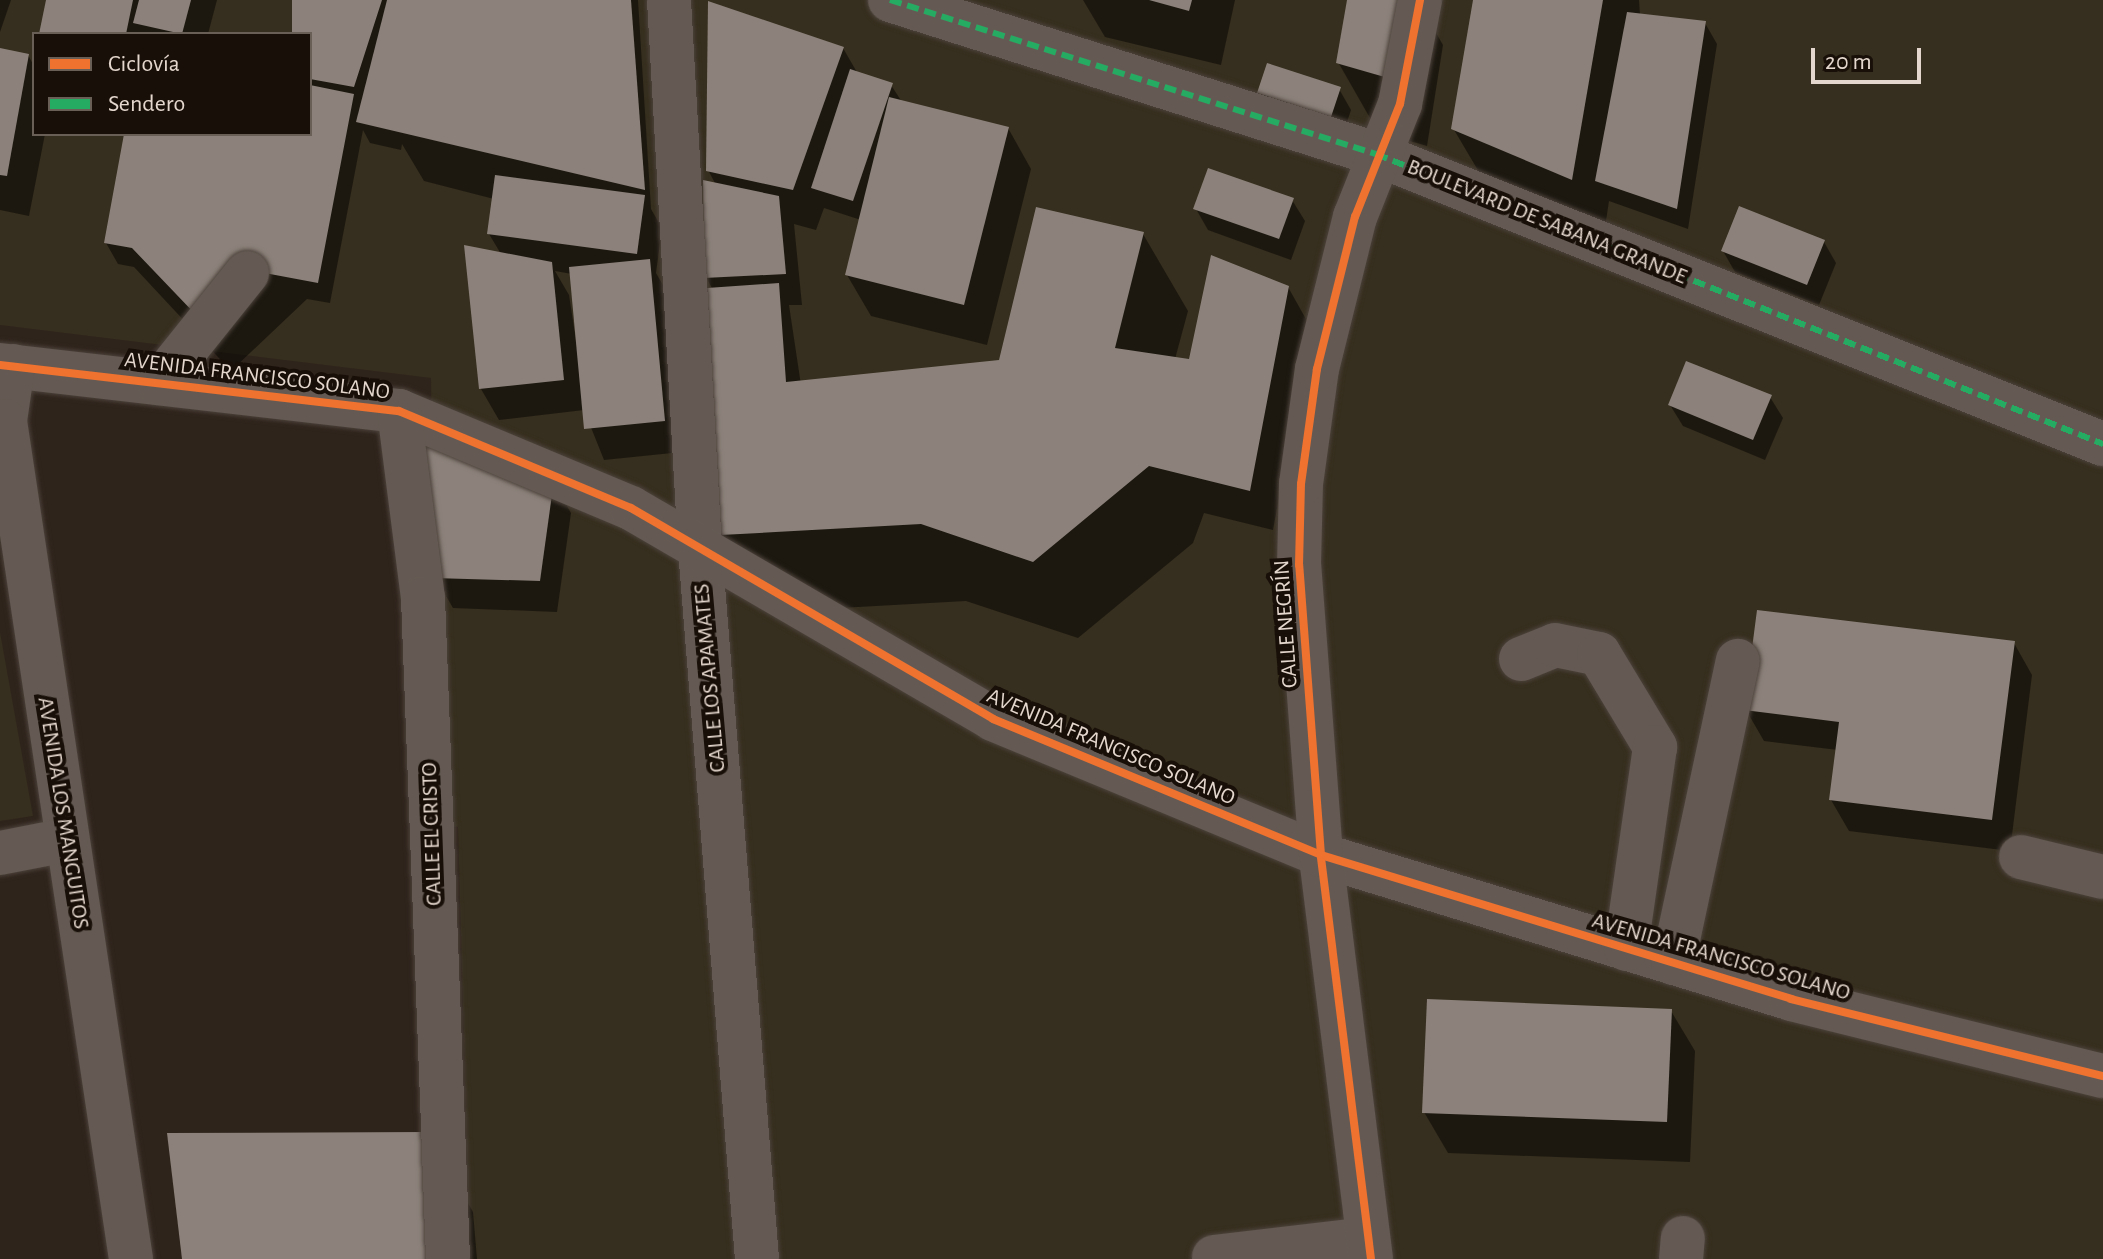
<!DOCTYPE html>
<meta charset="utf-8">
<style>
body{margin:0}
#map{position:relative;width:2103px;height:1259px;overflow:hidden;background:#2f241c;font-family:"Alegreya Sans",sans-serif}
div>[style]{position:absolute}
.commercial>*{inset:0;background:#362e1e}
.shadow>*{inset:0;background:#0007}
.building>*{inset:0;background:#8c827b}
.roads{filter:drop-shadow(0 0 2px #4c423b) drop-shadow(0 0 2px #4c423b)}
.minor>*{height:44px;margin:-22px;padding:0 22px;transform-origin:22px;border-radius:22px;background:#645a53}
.quiet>*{height:6px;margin-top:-3px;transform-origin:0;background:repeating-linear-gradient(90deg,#26ab63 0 12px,transparent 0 18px)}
.cycleway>*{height:8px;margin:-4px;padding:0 4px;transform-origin:4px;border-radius:4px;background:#ef722f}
span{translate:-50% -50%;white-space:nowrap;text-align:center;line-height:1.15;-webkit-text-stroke:8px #180f08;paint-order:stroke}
.street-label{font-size:22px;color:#e4d7cd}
.legend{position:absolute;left:32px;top:32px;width:280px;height:104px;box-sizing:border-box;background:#180f08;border:2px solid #6a5f57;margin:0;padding:10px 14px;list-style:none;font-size:24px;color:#e4d7cd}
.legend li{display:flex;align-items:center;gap:16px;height:40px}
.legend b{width:40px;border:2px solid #6a5f57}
.scale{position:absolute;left:1811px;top:48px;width:110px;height:36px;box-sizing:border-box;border:4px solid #e4d7cd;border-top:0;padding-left:10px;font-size:24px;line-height:28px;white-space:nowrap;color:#e4d7cd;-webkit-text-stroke:6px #180f08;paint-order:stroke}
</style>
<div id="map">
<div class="commercial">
<div style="clip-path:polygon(evenodd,0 0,2103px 0,2103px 1259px,470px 1259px,458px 827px,436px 824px,431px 378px,0 325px,0 0,34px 34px,310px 34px,310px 134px,34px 134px,34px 34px)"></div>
<div style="clip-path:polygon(0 632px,33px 816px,0 821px)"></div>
</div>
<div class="shadow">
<div style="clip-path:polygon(0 0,11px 0,0 32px)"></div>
<div style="clip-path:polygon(48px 0,217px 0,208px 34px,41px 34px)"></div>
<div style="clip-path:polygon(evenodd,294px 0,638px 0,651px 209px,662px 228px,656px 273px,667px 292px,682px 452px,604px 460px,584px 410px,499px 420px,481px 389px,501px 254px,489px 234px,494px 199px,424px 181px,402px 144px,401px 150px,370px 143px,363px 130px,330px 303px,307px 299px,231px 371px,134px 267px,118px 264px,106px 243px,127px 134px,310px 134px,310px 34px,294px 34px,294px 0,555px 271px,572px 274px,580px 367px,569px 295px,555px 271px)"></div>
<div style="clip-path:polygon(1083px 0,1235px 0,1221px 65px,1105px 37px)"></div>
<div style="clip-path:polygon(1349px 0,1417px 0,1443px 45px,1427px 146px,1378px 132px,1338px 62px)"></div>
<div style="clip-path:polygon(1475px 0,1639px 0,1640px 15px,1705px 23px,1717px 44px,1688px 229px,1609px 201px,1604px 234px,1486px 184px,1453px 128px)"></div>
<div style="clip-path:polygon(843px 48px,858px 74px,891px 85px,902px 102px,1008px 128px,1031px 169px,987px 345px,871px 316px,847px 275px,861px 220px,824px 208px,816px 230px,794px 224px,802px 305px,789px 305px,801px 385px,1000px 362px,1143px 234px,1188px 311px,1175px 359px,1188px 361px,1288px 287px,1311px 328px,1273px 530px,1204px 513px,1193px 543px,1078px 638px,966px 601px,768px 612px,723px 535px,713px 290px,706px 277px,716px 185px,708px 170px)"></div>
<div style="clip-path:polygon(0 50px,28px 55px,34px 66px,34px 134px,45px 134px,29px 216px,0 210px)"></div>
<div style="clip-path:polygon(1339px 89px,1351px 110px,1342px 137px,1271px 114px,1259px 92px)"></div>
<div style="clip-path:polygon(1292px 200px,1305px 221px,1291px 260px,1208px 230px,1196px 209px)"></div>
<div style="clip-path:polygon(1824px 242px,1836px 263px,1819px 305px,1735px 272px,1723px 251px)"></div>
<div style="clip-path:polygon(1770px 397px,1783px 418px,1765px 460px,1683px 426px,1670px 405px)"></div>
<div style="clip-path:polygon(553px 482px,571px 513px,557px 612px,453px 608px,435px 577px)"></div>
<div style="clip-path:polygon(2014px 643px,2032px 675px,2010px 851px,1849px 831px,1831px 800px,1838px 750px,1764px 741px,1746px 710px)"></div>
<div style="clip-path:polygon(1671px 1011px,1695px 1051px,1690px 1162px,1448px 1153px,1424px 1112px)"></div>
<div style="clip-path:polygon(428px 1134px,473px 1212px,477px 1259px,184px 1259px)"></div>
</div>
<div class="building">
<div style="clip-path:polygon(46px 0,133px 0,126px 34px,39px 34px)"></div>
<div style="clip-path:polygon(139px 0,191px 0,182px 34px,133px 23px)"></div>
<div style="clip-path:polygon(292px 0,382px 0,354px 87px,310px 79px,310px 34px,292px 34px)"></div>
<div style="clip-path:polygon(387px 0,631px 0,645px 190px,356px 122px)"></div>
<div style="clip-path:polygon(1149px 0,1192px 0,1189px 11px)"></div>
<div style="clip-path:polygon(1347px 0,1400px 0,1388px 78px,1336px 63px)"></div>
<div style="clip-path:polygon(1473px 0,1603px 0,1572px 180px,1451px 129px)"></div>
<div style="clip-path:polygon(708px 1px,844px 47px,793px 190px,706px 171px)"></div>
<div style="clip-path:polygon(1627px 12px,1706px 21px,1677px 209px,1595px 181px)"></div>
<div style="clip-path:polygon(0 48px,29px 54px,7px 176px,0 175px)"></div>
<div style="clip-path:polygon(1267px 63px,1341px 87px,1331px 117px,1257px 93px)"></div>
<div style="clip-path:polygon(850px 69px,893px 83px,853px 201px,811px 188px)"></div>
<div style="clip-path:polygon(310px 85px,354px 94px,318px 283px,249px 270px,198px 317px,132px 248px,104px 243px,124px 134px,310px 134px)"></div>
<div style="clip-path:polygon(889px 97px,1009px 127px,964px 305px,845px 275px)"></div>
<div style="clip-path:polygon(1208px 168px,1294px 198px,1279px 239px,1193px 209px)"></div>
<div style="clip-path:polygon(495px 175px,645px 195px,637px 254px,487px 234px)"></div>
<div style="clip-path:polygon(703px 180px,779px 196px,786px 274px,704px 278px)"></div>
<div style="clip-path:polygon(1739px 206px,1825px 240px,1807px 285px,1721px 251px)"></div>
<div style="clip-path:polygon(1036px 207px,1144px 232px,1115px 348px,1189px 359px,1211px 255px,1289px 286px,1250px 491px,1149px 466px,1033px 562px,921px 524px,721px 535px,707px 288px,779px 283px,786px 382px,999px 360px)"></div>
<div style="clip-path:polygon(464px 245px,552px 262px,564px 380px,479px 389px)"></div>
<div style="clip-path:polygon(650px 259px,665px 421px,584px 429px,569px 267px)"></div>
<div style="clip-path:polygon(1686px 361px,1772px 395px,1753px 440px,1668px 405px)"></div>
<div style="clip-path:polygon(417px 433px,554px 480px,540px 581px,433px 578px)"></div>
<div style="clip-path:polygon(1757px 610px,2015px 641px,1992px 820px,1829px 800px,1839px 722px,1744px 710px)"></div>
<div style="clip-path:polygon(1427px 999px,1672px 1009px,1667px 1122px,1422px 1113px)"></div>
<div style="clip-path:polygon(429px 1132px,440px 1259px,182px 1259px,167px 1133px)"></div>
</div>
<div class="roads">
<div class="minor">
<div style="left:669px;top:0;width:550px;rotate:86.77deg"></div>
<div style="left:700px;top:549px;width:712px;rotate:85.41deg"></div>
<div style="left:890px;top:0;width:510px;rotate:17.58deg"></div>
<div style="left:1376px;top:154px;width:783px;rotate:21.75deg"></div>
<div style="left:0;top:365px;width:402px;rotate:6.6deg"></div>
<div style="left:399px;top:411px;width:251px;rotate:22.7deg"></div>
<div style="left:631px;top:508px;width:419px;rotate:30.2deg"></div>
<div style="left:993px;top:719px;width:355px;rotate:22.5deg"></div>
<div style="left:1321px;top:855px;width:492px;rotate:17deg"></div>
<div style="left:1791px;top:999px;width:321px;rotate:13.9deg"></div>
<div style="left:13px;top:366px;width:56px;rotate:98.3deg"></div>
<div style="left:5px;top:421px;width:847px;rotate:81.45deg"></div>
<div style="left:159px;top:383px;width:141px;rotate:-51.3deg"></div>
<div style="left:399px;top:411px;width:189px;rotate:82.7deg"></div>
<div style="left:423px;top:598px;width:661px;rotate:87.83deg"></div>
<div style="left:1521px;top:659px;width:37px;rotate:-22deg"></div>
<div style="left:1555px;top:645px;width:45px;rotate:11.6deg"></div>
<div style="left:1599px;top:654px;width:109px;rotate:58.9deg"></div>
<div style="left:1655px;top:747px;width:204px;rotate:98.2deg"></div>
<div style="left:0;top:853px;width:67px;rotate:-11.1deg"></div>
<div style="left:2021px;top:857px;width:84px;rotate:13.7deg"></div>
<div style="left:1673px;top:963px;width:309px;rotate:-77.9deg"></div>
<div style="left:1214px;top:1257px;width:155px;rotate:-6.7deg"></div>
<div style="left:1371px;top:1259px;width:407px;rotate:-97.1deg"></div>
<div style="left:1321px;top:855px;width:291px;rotate:-94.3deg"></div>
<div style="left:1299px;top:565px;width:81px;rotate:-88.6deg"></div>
<div style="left:1301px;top:484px;width:116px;rotate:-82.1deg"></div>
<div style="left:1317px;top:369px;width:157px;rotate:-76deg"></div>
<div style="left:1355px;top:217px;width:122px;rotate:-68.3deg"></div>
<div style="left:1400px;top:104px;width:106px;rotate:-79.1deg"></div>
<div style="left:1681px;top:1259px;width:21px;rotate:-85deg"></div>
</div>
</div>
<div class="quiet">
<div style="left:890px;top:0;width:510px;rotate:17.58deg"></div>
<div style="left:1376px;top:154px;width:783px;rotate:21.75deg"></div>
</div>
<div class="cycleway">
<div style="left:0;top:365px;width:402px;rotate:6.6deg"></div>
<div style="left:399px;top:411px;width:251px;rotate:22.7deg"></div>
<div style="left:631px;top:508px;width:419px;rotate:30.2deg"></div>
<div style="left:993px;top:719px;width:355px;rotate:22.5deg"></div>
<div style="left:1321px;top:855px;width:492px;rotate:17deg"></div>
<div style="left:1791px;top:999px;width:321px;rotate:13.9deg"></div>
<div style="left:1371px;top:1259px;width:407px;rotate:-97.1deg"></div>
<div style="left:1321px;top:855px;width:291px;rotate:-94.3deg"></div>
<div style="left:1299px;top:565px;width:81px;rotate:-88.6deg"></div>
<div style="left:1301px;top:484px;width:116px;rotate:-82.1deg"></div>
<div style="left:1317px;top:369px;width:157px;rotate:-76deg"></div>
<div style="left:1355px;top:217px;width:122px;rotate:-68.3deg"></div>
<div style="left:1400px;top:104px;width:106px;rotate:-79.1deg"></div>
</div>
<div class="street-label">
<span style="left:1547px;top:222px;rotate:22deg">BOULEVARD DE SABANA GRANDE</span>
<span style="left:257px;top:376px;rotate:7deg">AVENIDA FRANCISCO SOLANO</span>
<span style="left:1286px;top:624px;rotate:-94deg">CALLE NEGRÍN</span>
<span style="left:710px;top:678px;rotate:-95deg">CALLE LOS APAMATES</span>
<span style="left:1111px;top:747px;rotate:23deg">AVENIDA FRANCISCO SOLANO</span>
<span style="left:63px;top:813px;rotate:81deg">AVENIDA LOS MANGUITOS</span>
<span style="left:432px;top:834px;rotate:-92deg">CALLE EL CRISTO</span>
<span style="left:1721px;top:957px;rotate:16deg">AVENIDA FRANCISCO SOLANO</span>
</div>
<ul class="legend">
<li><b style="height:10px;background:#ef722f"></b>Ciclovía</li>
<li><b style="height:10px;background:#26ab63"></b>Sendero</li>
</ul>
<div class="scale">20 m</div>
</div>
